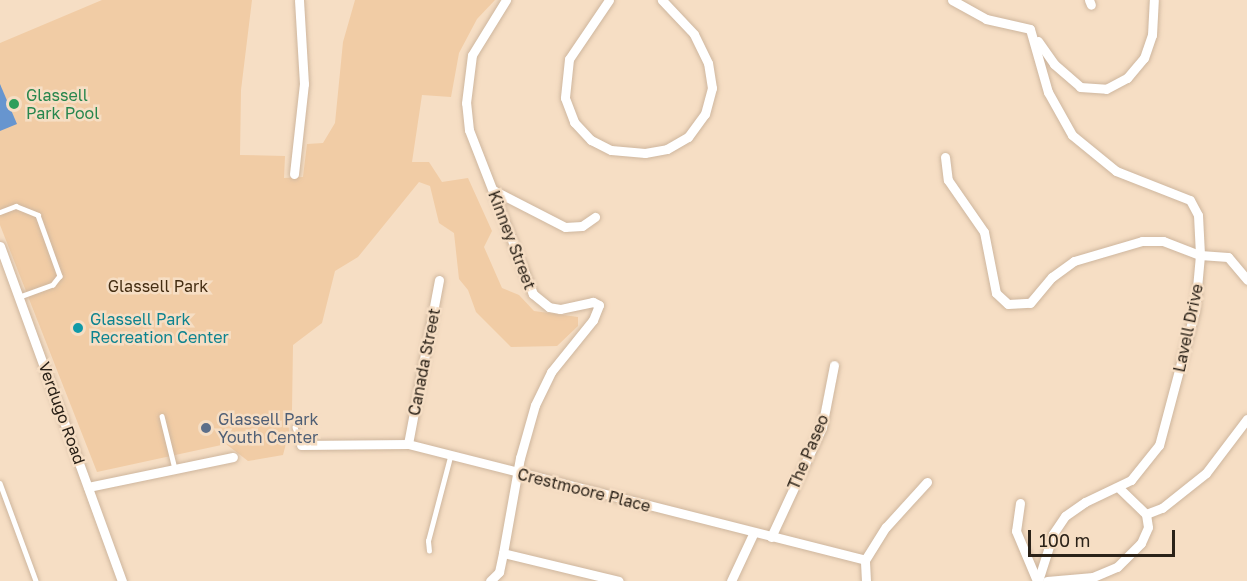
<!DOCTYPE html>
<style>
body{margin:0}
#map{position:relative;width:1247px;height:581px;overflow:hidden;background:#f6dec4;font-family:"Golos Text",sans-serif}
div>[style]{position:absolute}
.green>*{inset:0;background:#f1cca5}
.water>*{inset:0;background:#6795cf}
.roads{filter:drop-shadow(0 0 2px #ceb69e) drop-shadow(0 0 2px #ceb69e)}
.lane>*{height:4.5px;margin:-2.25px;padding:0 2.25px;transform-origin:2.25px;border-radius:2.25px;background:#fff}
.street>*{height:9px;margin:-4.5px;padding:0 4.5px;transform-origin:4.5px;border-radius:4.5px;background:#fff}
.dots>*{width:16px;height:16px;translate:-50% -50%;box-sizing:border-box;border:3px solid #f6dec4;border-radius:50%}
span{translate:-50% -50%;white-space:nowrap;text-align:center;line-height:1.15;-webkit-text-stroke:5px #f6dec4;paint-order:stroke}
.leisure-label{font-size:16px;color:#27864d}
.left{translate:0 -50%;text-align:left}
.street-label{font-size:16px;color:#2b2218}
.park-label{font-size:16px;color:#442d12}
.culture-label{font-size:16px;color:#0d838f}
.service-label{font-size:16px;color:#4e5e75}
.scale{position:absolute;left:1028px;top:530px;width:147px;height:27px;box-sizing:border-box;border:3px solid #2b2218;border-top:0;padding-left:8px;font-size:18px;line-height:21px;white-space:nowrap;color:#2b2218;-webkit-text-stroke:4px #f6dec4;paint-order:stroke}
</style>
<div id="map">
<div class="green">
<div style="clip-path:polygon(102px 0,252px 0,241px 90px,240px 155px,285px 156px,284px 178px,303px 177px,307px 144px,323px 143px,335px 123px,343px 42px,355px 0,495px 0,477px 19px,459px 53px,451px 97px,422px 95px,412px 162px,429px 162px,442px 182px,468px 178px,492px 231px,484px 247px,502px 288px,519px 295px,534px 311px,578px 317px,578px 326px,557px 346px,511px 347px,476px 312px,468px 290px,459px 279px,454px 233px,439px 223px,430px 186px,419px 182px,358px 257px,335px 271px,322px 323px,293px 345px,292px 410px,288px 416px,289px 432px,283px 455px,248px 461px,226px 444px,97px 472px,0 225px,0 43px)"></div>
</div>
<div class="water">
<div style="clip-path:polygon(0 84px,17px 124px,0 131px)"></div>
</div>
<div class="roads">
<div class="lane">
<div style="left:0;top:212px;width:17px;rotate:-21deg"></div>
<div style="left:16px;top:206px;width:24px;rotate:22deg"></div>
<div style="left:38px;top:215px;width:65px;rotate:70.2deg"></div>
<div style="left:60px;top:276px;width:11px;rotate:128deg"></div>
<div style="left:53px;top:285px;width:35px;rotate:160deg"></div>
<div style="left:162px;top:416px;width:55px;rotate:76.2deg"></div>
<div style="left:295px;top:427px;width:19px;rotate:72deg"></div>
<div style="left:0;top:483px;width:104px;rotate:69.8deg"></div>
<div style="left:429px;top:551px;width:10px;rotate:-96deg"></div>
<div style="left:428px;top:541px;width:87px;rotate:-75.3deg"></div>
</div>
<div class="street">
<div style="left:609px;top:0;width:71px;rotate:124.1deg"></div>
<div style="left:569px;top:59px;width:39px;rotate:96deg"></div>
<div style="left:565px;top:98px;width:26px;rotate:69deg"></div>
<div style="left:574px;top:122px;width:25px;rotate:47deg"></div>
<div style="left:591px;top:140px;width:22px;rotate:27deg"></div>
<div style="left:611px;top:150px;width:34px;rotate:5deg"></div>
<div style="left:645px;top:153px;width:22px;rotate:-10deg"></div>
<div style="left:667px;top:149px;width:24px;rotate:-30deg"></div>
<div style="left:688px;top:137px;width:29px;rotate:-54deg"></div>
<div style="left:705px;top:114px;width:27px;rotate:-75deg"></div>
<div style="left:712px;top:88px;width:25px;rotate:-99deg"></div>
<div style="left:708px;top:63px;width:32px;rotate:-116deg"></div>
<div style="left:694px;top:34px;width:47px;rotate:-133.3deg"></div>
<div style="left:952px;top:0;width:39px;rotate:29deg"></div>
<div style="left:986px;top:19px;width:45px;rotate:12.8deg"></div>
<div style="left:1030px;top:29px;width:66px;rotate:74.1deg"></div>
<div style="left:1048px;top:92px;width:49px;rotate:60.8deg"></div>
<div style="left:1072px;top:135px;width:57px;rotate:39.3deg"></div>
<div style="left:1116px;top:171px;width:79px;rotate:21.4deg"></div>
<div style="left:1190px;top:200px;width:17px;rotate:62deg"></div>
<div style="left:1198px;top:215px;width:40px;rotate:87.1deg"></div>
<div style="left:1200px;top:255px;width:28px;rotate:4deg"></div>
<div style="left:1228px;top:257px;width:30px;rotate:50deg"></div>
<div style="left:1089px;top:0;width:5px;rotate:68deg"></div>
<div style="left:1038px;top:41px;width:28px;rotate:55deg"></div>
<div style="left:1054px;top:64px;width:35px;rotate:41deg"></div>
<div style="left:1080px;top:87px;width:26px;rotate:4deg"></div>
<div style="left:1106px;top:89px;width:24px;rotate:-28deg"></div>
<div style="left:1127px;top:78px;width:26px;rotate:-50deg"></div>
<div style="left:1144px;top:58px;width:24px;rotate:-71deg"></div>
<div style="left:1152px;top:35px;width:35px;rotate:-87deg"></div>
<div style="left:945px;top:157px;width:23px;rotate:83deg"></div>
<div style="left:948px;top:180px;width:63px;rotate:55.3deg"></div>
<div style="left:984px;top:232px;width:62px;rotate:78.9deg"></div>
<div style="left:996px;top:293px;width:16px;rotate:43deg"></div>
<div style="left:1008px;top:304px;width:22px;rotate:-3deg"></div>
<div style="left:1030px;top:303px;width:34px;rotate:-50deg"></div>
<div style="left:1052px;top:277px;width:27px;rotate:-36deg"></div>
<div style="left:1074px;top:261px;width:71px;rotate:-16.4deg"></div>
<div style="left:1142px;top:241px;width:21px"></div>
<div style="left:1163px;top:241px;width:40px;rotate:21deg"></div>
<div style="left:1200px;top:255px;width:55px;rotate:95.2deg"></div>
<div style="left:1195px;top:310px;width:140px;rotate:104.9deg"></div>
<div style="left:1159px;top:445px;width:45px;rotate:128.7deg"></div>
<div style="left:1131px;top:480px;width:51px;rotate:154.4deg"></div>
<div style="left:1085px;top:502px;width:24px;rotate:145deg"></div>
<div style="left:1065px;top:516px;width:22px;rotate:124deg"></div>
<div style="left:1053px;top:534px;width:49px;rotate:107.7deg"></div>
<div style="left:294px;top:174px;width:91px;rotate:-83.7deg"></div>
<div style="left:304px;top:84px;width:84px;rotate:-93.4deg"></div>
<div style="left:493px;top:190px;width:81px;rotate:27.2deg"></div>
<div style="left:565px;top:227px;width:17px;rotate:-3deg"></div>
<div style="left:582px;top:226px;width:16px;rotate:-35deg"></div>
<div style="left:0;top:246px;width:357px;rotate:70deg"></div>
<div style="left:408px;top:444px;width:167px;rotate:-79.3deg"></div>
<div style="left:301px;top:445px;width:107px;rotate:-0.5deg"></div>
<div style="left:408px;top:444px;width:471px;rotate:14.2deg"></div>
<div style="left:88px;top:487px;width:148px;rotate:-11.7deg"></div>
<div style="left:1119px;top:488px;width:37px;rotate:44deg"></div>
<div style="left:1020px;top:503px;width:28px;rotate:98deg"></div>
<div style="left:1016px;top:531px;width:54px;rotate:67.2deg"></div>
<div style="left:1146px;top:514px;width:17px;rotate:-21deg"></div>
<div style="left:1162px;top:508px;width:56px;rotate:-38.5deg"></div>
<div style="left:1206px;top:473px;width:68px;rotate:-52.8deg"></div>
<div style="left:771px;top:537px;width:121px;rotate:-65.1deg"></div>
<div style="left:822px;top:427px;width:63px;rotate:-79deg"></div>
<div style="left:503px;top:553px;width:97px;rotate:-79.9deg"></div>
<div style="left:520px;top:458px;width:55px;rotate:-74.2deg"></div>
<div style="left:535px;top:405px;width:37px;rotate:-64deg"></div>
<div style="left:551px;top:372px;width:67px;rotate:-51.1deg"></div>
<div style="left:593px;top:320px;width:16px;rotate:-68deg"></div>
<div style="left:599px;top:305px;width:7px;rotate:-153deg"></div>
<div style="left:593px;top:302px;width:34px;rotate:168deg"></div>
<div style="left:560px;top:309px;width:11px;rotate:-170deg"></div>
<div style="left:549px;top:307px;width:21px;rotate:-141deg"></div>
<div style="left:533px;top:294px;width:176px;rotate:-111.3deg"></div>
<div style="left:469px;top:130px;width:27px;rotate:-96deg"></div>
<div style="left:466px;top:103px;width:48px;rotate:-82.9deg"></div>
<div style="left:472px;top:55px;width:65px;rotate:-58.3deg"></div>
<div style="left:490px;top:581px;width:13px;rotate:-45deg"></div>
<div style="left:499px;top:572px;width:19px;rotate:-78deg"></div>
<div style="left:503px;top:553px;width:119px;rotate:13.6deg"></div>
<div style="left:731px;top:581px;width:54px;rotate:-64.9deg"></div>
<div style="left:866px;top:581px;width:21px;rotate:-93deg"></div>
<div style="left:865px;top:560px;width:39px;rotate:-58deg"></div>
<div style="left:886px;top:527px;width:61px;rotate:-47.7deg"></div>
<div style="left:1047px;top:581px;width:46px;rotate:-5deg"></div>
<div style="left:1093px;top:577px;width:26px;rotate:-23deg"></div>
<div style="left:1117px;top:567px;width:34px;rotate:-45deg"></div>
<div style="left:1141px;top:543px;width:17px;rotate:-66deg"></div>
<div style="left:1148px;top:527px;width:13px;rotate:-99deg"></div>
</div>
</div>
<div class="dots">
<div style="left:14px;top:104px;background:#2e9e5b"></div>
<div style="left:78px;top:328px;background:#0f9aa8"></div>
<div style="left:206px;top:428px;background:#5c6f8a"></div>
</div>
<div class="leisure-label">
<span class="left" style="left:26px;top:104px">Glassell<br>Park Pool</span>
</div>
<div class="street-label">
<span style="left:512px;top:240px;rotate:69deg">Kinney Street</span>
<span style="left:1188px;top:328px;rotate:-78deg">Lavell Drive</span>
<span style="left:424px;top:362px;rotate:-79deg">Canada Street</span>
<span style="left:62px;top:413px;rotate:70deg">Verdugo Road</span>
<span style="left:808px;top:452px;rotate:-67deg">The Paseo</span>
<span style="left:584px;top:490px;rotate:14deg">Crestmoore Place</span>
</div>
<div class="park-label">
<span style="left:158px;top:286px">Glassell Park</span>
</div>
<div class="culture-label">
<span class="left" style="left:90px;top:328px">Glassell Park<br>Recreation Center</span>
</div>
<div class="service-label">
<span class="left" style="left:218px;top:428px">Glassell Park<br>Youth Center</span>
</div>
<div class="scale">100 m</div>
</div>
